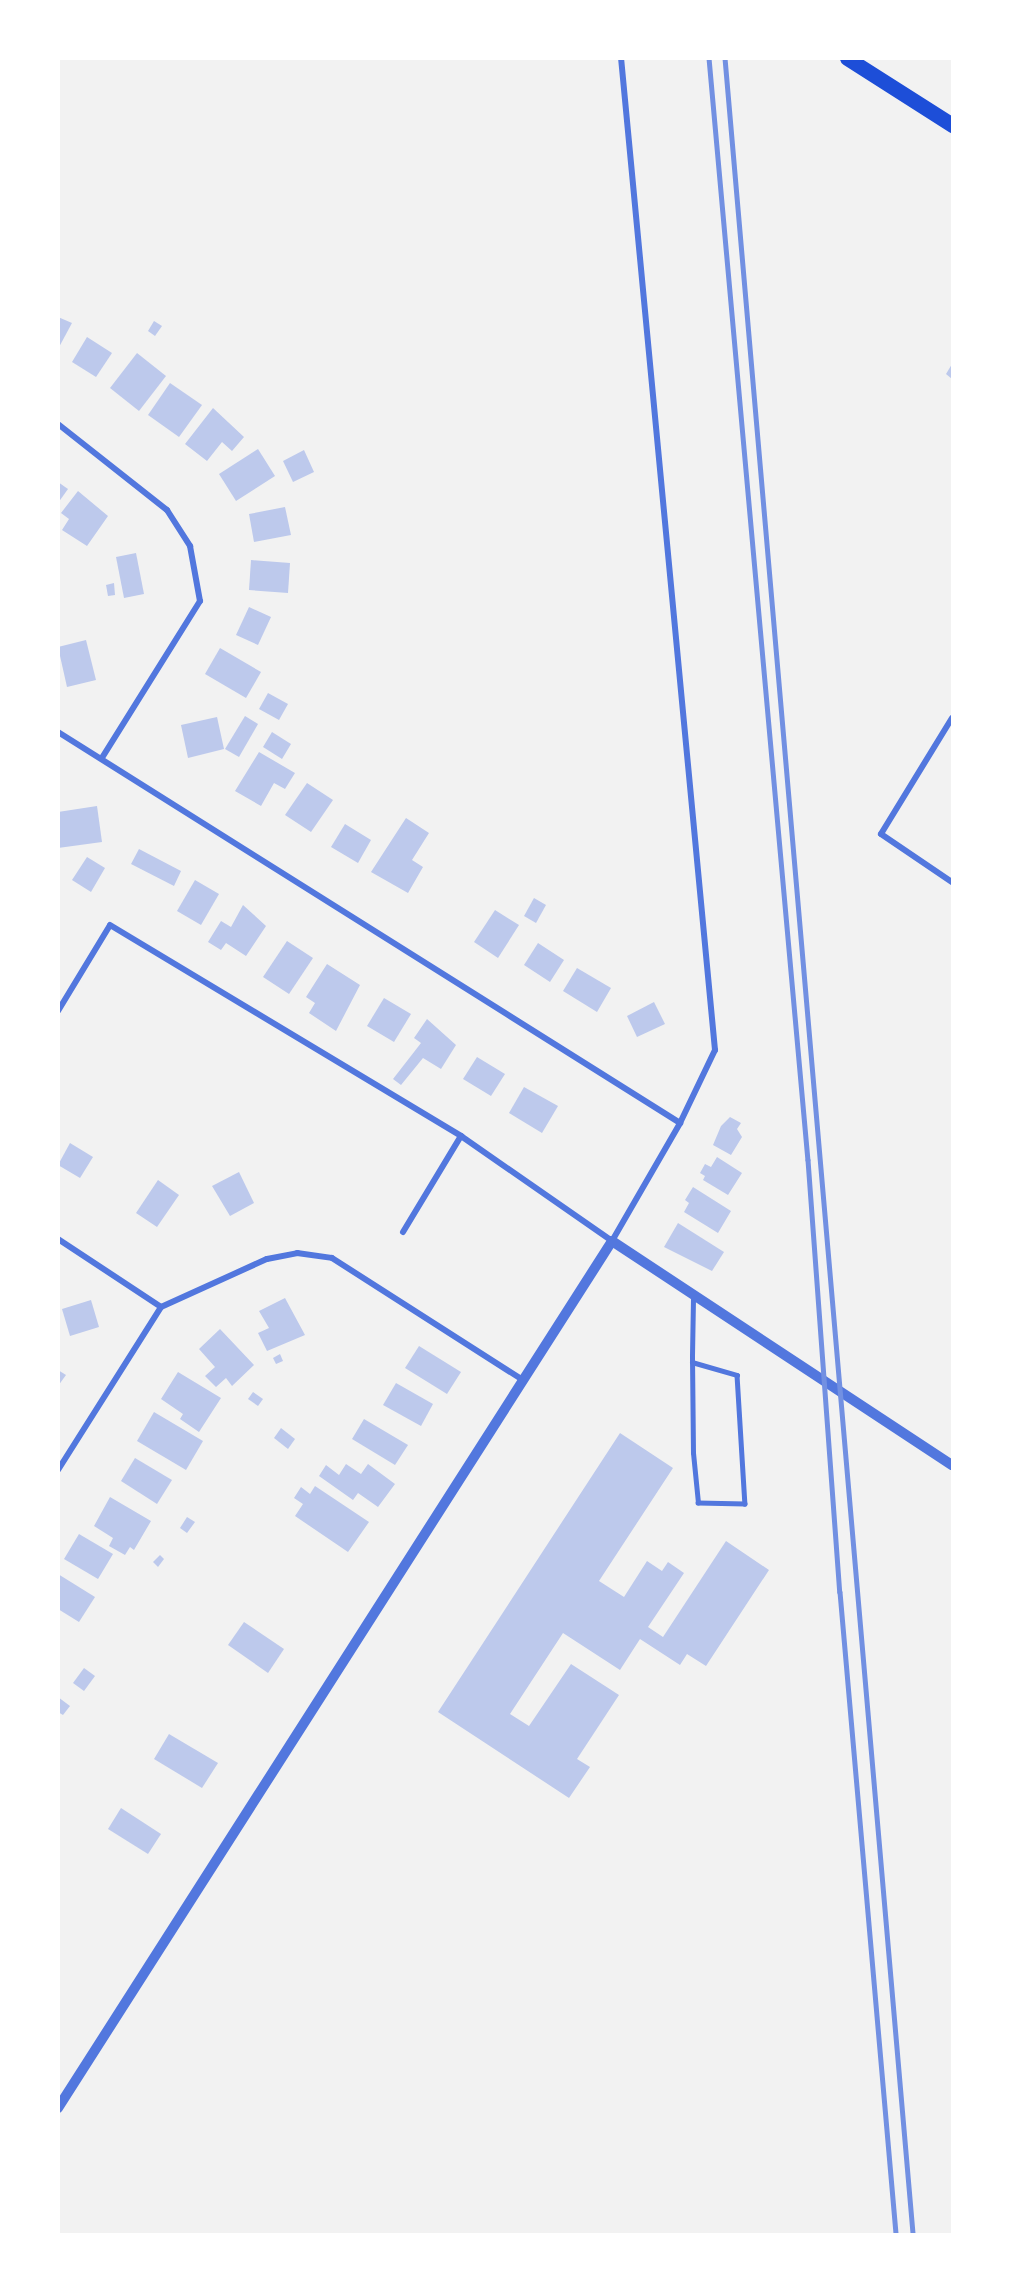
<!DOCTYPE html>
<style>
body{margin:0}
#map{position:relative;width:1011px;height:2293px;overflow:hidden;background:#f2f2f2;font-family:"PT Sans Narrow",sans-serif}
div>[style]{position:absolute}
.building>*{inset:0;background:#bdc9ec}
.service>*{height:4.5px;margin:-2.25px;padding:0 2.25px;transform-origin:2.25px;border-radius:2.25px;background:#5277de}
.minor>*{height:6px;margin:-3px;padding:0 3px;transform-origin:3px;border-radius:3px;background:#5277de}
.tertiary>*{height:10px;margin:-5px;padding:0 5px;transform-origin:5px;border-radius:5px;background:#5277de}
.primary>*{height:15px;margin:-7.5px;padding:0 7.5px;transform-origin:7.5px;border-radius:7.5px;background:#1d4ed8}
.rail>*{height:4.5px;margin:-2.25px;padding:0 2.25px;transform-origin:2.25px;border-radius:2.25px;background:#7290e2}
span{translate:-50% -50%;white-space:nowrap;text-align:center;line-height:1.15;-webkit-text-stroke:5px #fff;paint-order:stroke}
.frame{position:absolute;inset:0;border:60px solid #fff;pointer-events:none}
</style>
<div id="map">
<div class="building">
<div style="clip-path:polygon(58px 317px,72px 323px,58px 349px)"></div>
<div style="clip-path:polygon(154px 321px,162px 326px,155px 336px,148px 331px)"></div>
<div style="clip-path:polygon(87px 337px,112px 353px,96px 377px,72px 362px)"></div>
<div style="clip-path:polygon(137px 353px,166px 376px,139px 411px,110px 388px)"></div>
<div style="clip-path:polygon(952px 364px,952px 379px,946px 374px)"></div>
<div style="clip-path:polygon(170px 383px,202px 405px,179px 437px,148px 415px)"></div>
<div style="clip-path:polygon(213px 408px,244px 437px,232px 451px,222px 442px,207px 461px,185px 444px)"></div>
<div style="clip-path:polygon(258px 449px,275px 476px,236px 501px,219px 474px)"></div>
<div style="clip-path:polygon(304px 450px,314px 472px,293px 482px,283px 461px)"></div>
<div style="clip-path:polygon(58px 482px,68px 489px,58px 503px)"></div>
<div style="clip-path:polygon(78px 491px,108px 516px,87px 546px,62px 530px,69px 519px,61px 513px)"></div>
<div style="clip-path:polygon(285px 507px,291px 535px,254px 542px,249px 514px)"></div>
<div style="clip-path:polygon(136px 553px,144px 594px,124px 598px,116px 557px)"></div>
<div style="clip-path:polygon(251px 560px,290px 563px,288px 593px,249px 590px)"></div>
<div style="clip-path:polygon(114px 583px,115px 595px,108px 596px,106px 585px)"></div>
<div style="clip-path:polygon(249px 607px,271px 617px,258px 645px,236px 635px)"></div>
<div style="clip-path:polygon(86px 640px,96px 680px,67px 687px,58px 647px)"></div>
<div style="clip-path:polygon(220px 648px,261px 672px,246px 698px,205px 674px)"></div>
<div style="clip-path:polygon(268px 693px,288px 704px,279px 720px,259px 709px)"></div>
<div style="clip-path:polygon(245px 716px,258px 724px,239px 757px,225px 749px)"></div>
<div style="clip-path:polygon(217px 717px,224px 749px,188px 758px,181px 725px)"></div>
<div style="clip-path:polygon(272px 732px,291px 744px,282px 759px,263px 747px)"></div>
<div style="clip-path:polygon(259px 752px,295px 773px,285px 789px,274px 783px,261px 806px,235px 791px)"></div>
<div style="clip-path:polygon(307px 783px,333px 800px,311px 832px,285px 815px)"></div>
<div style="clip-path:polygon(97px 806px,102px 842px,58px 848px,58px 812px)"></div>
<div style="clip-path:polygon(406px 818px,429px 833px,412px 860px,423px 867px,408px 893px,371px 872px)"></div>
<div style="clip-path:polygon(345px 824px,371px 840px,358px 863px,331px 847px)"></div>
<div style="clip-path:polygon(139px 849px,181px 871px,174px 886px,131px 864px)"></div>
<div style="clip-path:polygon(87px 857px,105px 868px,91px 892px,72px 880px)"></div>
<div style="clip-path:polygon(195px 880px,219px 894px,201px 925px,177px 911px)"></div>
<div style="clip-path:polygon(534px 898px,546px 905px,536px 923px,524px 916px)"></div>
<div style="clip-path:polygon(243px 905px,266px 926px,246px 956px,226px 943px,221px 950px,208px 942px,221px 921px,231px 927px)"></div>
<div style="clip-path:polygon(495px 910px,519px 925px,498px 958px,474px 942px)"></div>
<div style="clip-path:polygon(287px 941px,313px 958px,289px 994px,263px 977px)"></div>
<div style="clip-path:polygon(538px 943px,564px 960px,550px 982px,524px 965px)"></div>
<div style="clip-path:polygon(327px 964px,360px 985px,336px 1031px,309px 1013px,315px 1003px,306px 997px)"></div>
<div style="clip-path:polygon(577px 968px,611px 988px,597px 1012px,563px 991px)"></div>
<div style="clip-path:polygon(384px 998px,411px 1014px,394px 1042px,367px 1026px)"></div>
<div style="clip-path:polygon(654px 1002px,665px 1024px,637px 1037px,627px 1016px)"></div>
<div style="clip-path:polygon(427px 1019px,456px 1045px,441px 1069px,423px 1058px,401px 1085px,393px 1079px,421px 1043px,414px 1038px)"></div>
<div style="clip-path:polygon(477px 1057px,505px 1074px,491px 1096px,463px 1079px)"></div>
<div style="clip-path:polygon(524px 1087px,558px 1106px,542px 1133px,509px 1113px)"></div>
<div style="clip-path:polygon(730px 1117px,741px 1123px,737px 1129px,742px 1137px,731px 1155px,713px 1145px,721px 1126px)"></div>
<div style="clip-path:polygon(70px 1143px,93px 1157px,80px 1178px,58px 1165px)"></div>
<div style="clip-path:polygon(717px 1157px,742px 1173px,728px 1195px,703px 1180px,705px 1176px,700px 1173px,705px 1164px,711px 1167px)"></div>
<div style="clip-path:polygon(239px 1172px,254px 1203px,230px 1216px,212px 1186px)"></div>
<div style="clip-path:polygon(158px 1180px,179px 1195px,157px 1227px,136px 1213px)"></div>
<div style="clip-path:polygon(693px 1187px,731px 1211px,718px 1233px,684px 1212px,689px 1203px,685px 1200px)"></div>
<div style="clip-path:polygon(678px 1223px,724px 1252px,712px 1271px,664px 1247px)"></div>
<div style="clip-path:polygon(285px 1298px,305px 1335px,267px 1351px,258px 1333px,269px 1328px,259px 1311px)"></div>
<div style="clip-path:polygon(91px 1300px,99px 1327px,70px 1336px,62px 1309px)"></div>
<div style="clip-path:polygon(220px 1329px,254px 1365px,232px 1386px,226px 1378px,216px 1387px,205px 1376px,215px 1367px,199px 1349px)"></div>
<div style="clip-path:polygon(419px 1346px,461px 1372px,447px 1394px,405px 1368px)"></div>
<div style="clip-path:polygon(280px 1354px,283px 1361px,276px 1364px,273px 1358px)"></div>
<div style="clip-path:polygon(58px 1370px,66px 1375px,58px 1386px)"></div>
<div style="clip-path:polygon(178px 1372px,221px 1398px,199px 1432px,180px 1419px,183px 1414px,161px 1399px)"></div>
<div style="clip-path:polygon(396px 1383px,433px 1404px,421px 1426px,383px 1405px)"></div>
<div style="clip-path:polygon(253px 1392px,263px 1399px,258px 1406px,248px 1399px)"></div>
<div style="clip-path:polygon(154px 1412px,203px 1441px,186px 1470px,137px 1441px)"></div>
<div style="clip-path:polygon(364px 1419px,408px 1445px,395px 1465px,352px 1439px)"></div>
<div style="clip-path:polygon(281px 1428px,295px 1439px,288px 1449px,274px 1438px)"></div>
<div style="clip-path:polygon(620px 1433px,673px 1468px,599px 1581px,624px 1597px,647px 1561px,662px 1571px,668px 1562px,684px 1573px,648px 1627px,663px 1637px,726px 1541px,769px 1570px,706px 1666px,687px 1654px,680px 1665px,640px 1639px,620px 1670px,563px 1633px,510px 1714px,529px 1726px,571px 1664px,619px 1695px,577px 1759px,590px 1767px,569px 1798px,438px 1712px)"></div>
<div style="clip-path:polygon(135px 1458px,172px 1480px,157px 1504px,121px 1481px)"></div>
<div style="clip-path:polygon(346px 1464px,361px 1474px,368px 1464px,395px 1484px,378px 1507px,358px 1493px,353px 1500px,319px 1476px,326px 1465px,339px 1475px)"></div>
<div style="clip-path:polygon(315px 1486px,369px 1522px,348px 1552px,295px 1516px,303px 1504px,294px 1498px,301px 1487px,310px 1494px)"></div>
<div style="clip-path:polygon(110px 1497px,151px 1521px,134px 1550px,130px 1547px,125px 1555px,109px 1546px,113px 1538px,94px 1526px)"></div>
<div style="clip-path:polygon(187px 1517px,195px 1522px,187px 1533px,180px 1528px)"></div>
<div style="clip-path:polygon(79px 1534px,113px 1554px,98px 1579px,64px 1559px)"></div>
<div style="clip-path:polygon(160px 1555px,164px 1559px,158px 1567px,153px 1562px)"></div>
<div style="clip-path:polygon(58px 1574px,95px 1597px,79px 1622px,58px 1609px)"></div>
<div style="clip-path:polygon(244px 1622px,284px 1649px,268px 1673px,228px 1645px)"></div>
<div style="clip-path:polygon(84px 1668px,95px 1676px,84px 1691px,73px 1683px)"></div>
<div style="clip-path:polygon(58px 1697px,70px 1706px,63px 1715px,58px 1712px)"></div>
<div style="clip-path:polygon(169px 1734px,218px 1763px,202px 1788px,154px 1759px)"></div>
<div style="clip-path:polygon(121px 1808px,161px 1834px,148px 1854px,108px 1829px)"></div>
</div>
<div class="service">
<div style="left:692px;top:1362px;width:47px;rotate:16.1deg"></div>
<div style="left:737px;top:1375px;width:129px;rotate:86.5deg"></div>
<div style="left:745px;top:1504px;width:47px;rotate:-178.8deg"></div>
<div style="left:698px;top:1503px;width:50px;rotate:-95.7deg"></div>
<div style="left:693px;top:1453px;width:91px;rotate:-90.6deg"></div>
<div style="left:692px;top:1362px;width:6px;rotate:-90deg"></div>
<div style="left:692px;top:1356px;width:59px;rotate:-89deg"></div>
</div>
<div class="minor">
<div style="left:58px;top:424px;width:139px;rotate:38.3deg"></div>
<div style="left:167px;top:510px;width:43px;rotate:57.4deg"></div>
<div style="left:190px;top:546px;width:56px;rotate:79.7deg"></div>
<div style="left:200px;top:601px;width:185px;rotate:122deg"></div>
<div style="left:952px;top:718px;width:136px;rotate:121.5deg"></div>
<div style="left:881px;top:834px;width:86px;rotate:34.1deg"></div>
<div style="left:58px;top:732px;width:735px;rotate:32.15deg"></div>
<div style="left:58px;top:1011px;width:100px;rotate:-58.8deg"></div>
<div style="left:110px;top:925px;width:410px;rotate:31deg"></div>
<div style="left:461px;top:1136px;width:184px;rotate:34.8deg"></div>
<div style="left:612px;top:1241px;width:136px;rotate:-60deg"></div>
<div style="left:680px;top:1123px;width:81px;rotate:-64.4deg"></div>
<div style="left:715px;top:1050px;width:996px;rotate:-95.41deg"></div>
<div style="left:403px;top:1232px;width:112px;rotate:-58.9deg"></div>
<div style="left:58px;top:1239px;width:123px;rotate:33.4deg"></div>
<div style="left:161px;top:1307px;width:116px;rotate:-24.4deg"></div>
<div style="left:267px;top:1259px;width:31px;rotate:-11deg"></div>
<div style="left:297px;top:1253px;width:35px;rotate:8deg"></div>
<div style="left:332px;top:1258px;width:228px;rotate:32.6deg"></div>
<div style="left:58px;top:1470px;width:193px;rotate:-57.7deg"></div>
</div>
<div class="tertiary">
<div style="left:58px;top:2108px;width:1029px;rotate:-57.42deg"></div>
<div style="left:612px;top:1241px;width:407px;rotate:33.4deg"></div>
</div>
<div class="primary">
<div style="left:847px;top:58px;width:125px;rotate:32.5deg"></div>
</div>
<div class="rail">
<div style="left:709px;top:58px;width:1106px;rotate:84.87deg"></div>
<div style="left:808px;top:1160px;width:433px;rotate:85.8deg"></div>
<div style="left:840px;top:1592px;width:644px;rotate:85.01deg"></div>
<div style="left:725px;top:58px;width:2184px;rotate:85.06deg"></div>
</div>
<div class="frame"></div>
</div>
